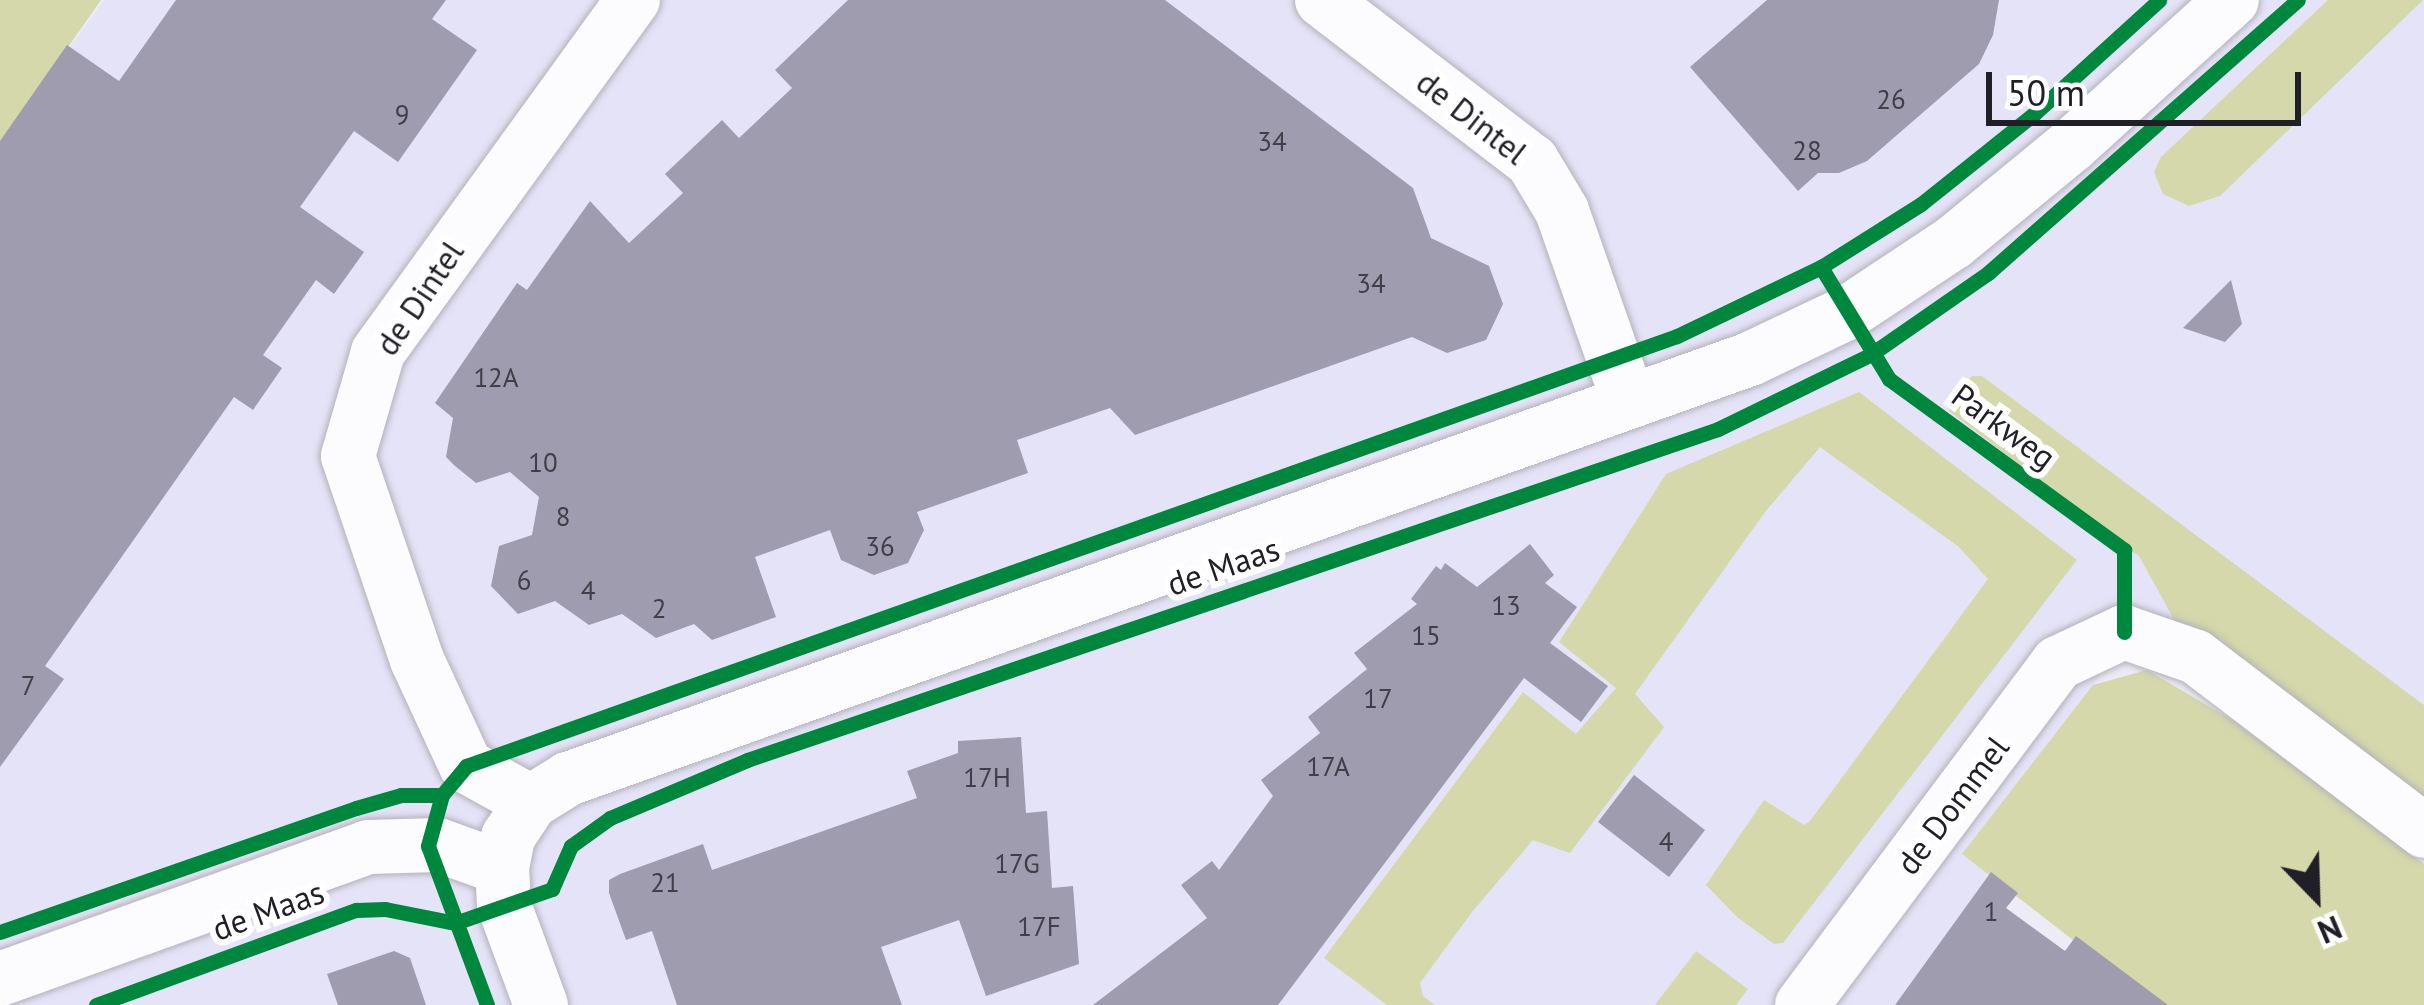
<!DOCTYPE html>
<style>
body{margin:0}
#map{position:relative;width:2424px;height:1005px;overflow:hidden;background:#ecebf6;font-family:"PT Sans",sans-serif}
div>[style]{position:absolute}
.built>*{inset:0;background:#e5e3f7}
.green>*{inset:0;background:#d4d8ab}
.building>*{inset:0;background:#a09cb0}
.roads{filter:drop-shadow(0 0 3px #b3b2ba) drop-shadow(0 0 3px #b3b2ba)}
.minor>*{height:54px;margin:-27px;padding:0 27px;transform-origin:27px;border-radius:27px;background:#fcfcfe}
.cycleway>*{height:15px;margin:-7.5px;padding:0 7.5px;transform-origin:7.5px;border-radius:7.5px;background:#00873e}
span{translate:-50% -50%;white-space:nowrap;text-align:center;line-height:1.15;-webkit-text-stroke:12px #fff;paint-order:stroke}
.number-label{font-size:27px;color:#403e49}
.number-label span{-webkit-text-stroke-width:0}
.street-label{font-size:33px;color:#201f27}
.north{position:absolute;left:2256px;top:837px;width:120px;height:120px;-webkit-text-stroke:9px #fff;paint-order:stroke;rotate:157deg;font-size:33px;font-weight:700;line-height:48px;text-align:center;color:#201f27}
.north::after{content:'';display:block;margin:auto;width:42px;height:54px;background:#201f27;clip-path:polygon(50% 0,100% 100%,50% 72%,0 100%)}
.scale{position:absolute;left:1986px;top:72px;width:315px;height:54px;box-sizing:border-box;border:6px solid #201f27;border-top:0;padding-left:15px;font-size:36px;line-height:42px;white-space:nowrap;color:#201f27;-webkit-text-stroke:9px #fff;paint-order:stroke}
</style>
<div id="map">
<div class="built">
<div style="clip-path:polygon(104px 0,2424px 0,2424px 804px,2120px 636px,1961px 932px,2074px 1005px,0 1005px,0 143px)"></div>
</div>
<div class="green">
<div style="clip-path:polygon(0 0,101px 0,0 144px)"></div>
<div style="clip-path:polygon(2328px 0,2423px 0,2220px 196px,2189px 206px,2163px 194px,2154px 172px,2161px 157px)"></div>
<div style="clip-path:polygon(1972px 376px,1982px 376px,2424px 705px,2424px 800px,2176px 623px,2139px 556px,1949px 411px,1950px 403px)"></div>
<div style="clip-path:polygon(1859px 392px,2077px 560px,1783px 943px,1774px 944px,1737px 917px,1706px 885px,1764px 800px,1804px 825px,1810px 821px,1988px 579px,1959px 547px,1820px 447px,1765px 512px,1635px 694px,1664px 727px,1570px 853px,1533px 840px,1472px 912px,1420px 983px,1423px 996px,1435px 1005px,1387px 1005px,1324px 958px,1523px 692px,1576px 734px,1616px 688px,1559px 642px,1666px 474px)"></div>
<div style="clip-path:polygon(2147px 670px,2234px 721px,2424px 864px,2424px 1005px,2157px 1005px,1962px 854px,2093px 685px)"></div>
<div style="clip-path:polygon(1696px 951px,1748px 989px,1736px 1005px,1655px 1005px)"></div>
</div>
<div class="building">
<div style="clip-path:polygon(176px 0,446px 0,432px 19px,477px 50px,398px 162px,354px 131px,300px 207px,364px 252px,334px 294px,316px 280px,263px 355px,282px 368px,253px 410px,234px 397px,45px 666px,64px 679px,0 767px,0 141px,67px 45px,119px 81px)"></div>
<div style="clip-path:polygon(848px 0,1165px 0,1413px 188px,1431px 238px,1489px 266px,1503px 304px,1486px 340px,1447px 353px,1412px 337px,1135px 435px,1110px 408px,1017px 440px,1028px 473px,917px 512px,924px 530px,908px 563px,874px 575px,841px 560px,830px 530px,755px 557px,776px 617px,712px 640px,694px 624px,656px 638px,622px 614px,589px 625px,555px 601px,518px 614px,491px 586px,499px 546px,532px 535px,539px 497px,510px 472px,476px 483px,455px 466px,446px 457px,453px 418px,435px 403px,517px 283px,527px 290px,590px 201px,629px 243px,683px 193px,665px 174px,722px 120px,739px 138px,792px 88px,775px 70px)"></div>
<div style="clip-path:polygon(1767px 0,1999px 0,1993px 35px,1979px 64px,1867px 161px,1839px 173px,1818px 173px,1798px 191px,1690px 67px)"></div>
<div style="clip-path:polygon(2231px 280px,2242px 324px,2225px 342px,2183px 328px)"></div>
<div style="clip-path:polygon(1530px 544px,1554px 575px,1545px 583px,1577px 607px,1550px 643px,1608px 686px,1581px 722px,1524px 678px,1278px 1005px,1093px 1005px,1207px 918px,1181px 885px,1212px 861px,1219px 870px,1273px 796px,1261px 780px,1320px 733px,1308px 717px,1367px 669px,1354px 653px,1417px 604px,1411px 599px,1436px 566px,1441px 570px,1445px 563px,1477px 587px)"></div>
<div style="clip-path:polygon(1021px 737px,1026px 813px,1047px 811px,1052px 888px,1073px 886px,1079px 964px,986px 996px,959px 920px,881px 947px,902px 1005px,677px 1005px,652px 931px,626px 940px,609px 893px,609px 880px,620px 874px,703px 844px,712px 870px,917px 798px,907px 771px,958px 753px,958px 741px)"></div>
<div style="clip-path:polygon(1634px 775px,1705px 830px,1669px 877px,1598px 822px)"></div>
<div style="clip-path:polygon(1991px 872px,2018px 893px,2006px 908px,2065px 951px,2076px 936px,2168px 1005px,1895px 1005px)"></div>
<div style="clip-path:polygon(394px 951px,410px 958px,426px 1005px,338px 1005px,327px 974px)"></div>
</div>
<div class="roads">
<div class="minor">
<div style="left:1322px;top:0;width:265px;rotate:37.5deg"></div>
<div style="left:1532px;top:161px;width:58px;rotate:59deg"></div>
<div style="left:1562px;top:211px;width:202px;rotate:70.7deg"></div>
<div style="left:531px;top:802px;width:74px;rotate:-151deg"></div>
<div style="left:466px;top:766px;width:117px;rotate:-114.8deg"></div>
<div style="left:417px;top:660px;width:215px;rotate:-108.7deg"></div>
<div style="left:348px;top:456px;width:108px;rotate:-73.9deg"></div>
<div style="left:378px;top:352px;width:435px;rotate:-54.1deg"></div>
<div style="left:0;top:979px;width:391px;rotate:-19.7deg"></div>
<div style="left:368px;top:847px;width:70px;rotate:-1.6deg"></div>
<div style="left:438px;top:845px;width:68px;rotate:19.8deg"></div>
<div style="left:541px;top:1005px;width:107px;rotate:-110.3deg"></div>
<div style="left:504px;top:905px;width:37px;rotate:-93deg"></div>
<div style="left:502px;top:868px;width:32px;rotate:-79deg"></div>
<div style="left:508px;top:837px;width:42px;rotate:-56.7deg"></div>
<div style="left:531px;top:802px;width:44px;rotate:-31.9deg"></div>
<div style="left:568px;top:779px;width:1254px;rotate:-19.56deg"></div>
<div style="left:1750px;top:359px;width:107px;rotate:-25.4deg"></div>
<div style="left:1847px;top:313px;width:128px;rotate:-33.6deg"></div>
<div style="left:1954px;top:242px;width:153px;rotate:-39.4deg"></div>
<div style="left:2072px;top:145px;width:216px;rotate:-42.2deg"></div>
<div style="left:1802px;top:1005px;width:427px;rotate:-53.2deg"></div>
<div style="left:2058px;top:663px;width:73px;rotate:-25.2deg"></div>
<div style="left:2124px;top:632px;width:76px;rotate:19.1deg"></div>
<div style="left:2196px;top:657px;width:287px;rotate:37.3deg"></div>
</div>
</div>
<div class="cycleway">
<div style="left:1821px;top:267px;width:131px;rotate:58.7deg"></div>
<div style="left:1889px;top:379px;width:291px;rotate:36deg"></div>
<div style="left:2124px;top:550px;width:82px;rotate:90deg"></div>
<div style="left:442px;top:795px;width:53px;rotate:105.4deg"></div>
<div style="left:428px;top:846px;width:170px;rotate:69.6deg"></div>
<div style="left:0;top:932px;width:377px;rotate:-19.2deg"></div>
<div style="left:356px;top:808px;width:47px;rotate:-16.1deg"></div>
<div style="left:401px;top:795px;width:41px"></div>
<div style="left:442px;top:795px;width:38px;rotate:-50deg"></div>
<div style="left:466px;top:766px;width:1285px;rotate:-19.55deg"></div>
<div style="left:1677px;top:336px;width:160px;rotate:-25.6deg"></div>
<div style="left:1821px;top:267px;width:118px;rotate:-32.2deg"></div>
<div style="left:1921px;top:204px;width:146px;rotate:-38.6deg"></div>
<div style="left:2035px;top:113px;width:168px;rotate:-42.3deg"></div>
<div style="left:96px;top:1005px;width:277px;rotate:-20.1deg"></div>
<div style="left:356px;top:910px;width:29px;rotate:-2deg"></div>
<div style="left:385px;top:909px;width:71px;rotate:11.3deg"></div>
<div style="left:455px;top:923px;width:103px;rotate:-19.3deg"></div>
<div style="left:552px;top:889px;width:47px;rotate:-66.2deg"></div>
<div style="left:571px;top:846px;width:48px;rotate:-35.7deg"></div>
<div style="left:610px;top:818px;width:149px;rotate:-22.9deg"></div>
<div style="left:747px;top:760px;width:1026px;rotate:-18.82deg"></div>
<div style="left:1718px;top:429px;width:169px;rotate:-26deg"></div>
<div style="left:1870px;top:355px;width:144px;rotate:-34.8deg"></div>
<div style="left:1988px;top:273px;width:413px;rotate:-41.4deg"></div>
</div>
<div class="number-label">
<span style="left:1891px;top:100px">26</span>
<span style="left:402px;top:115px">9</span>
<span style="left:1272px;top:142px">34</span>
<span style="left:1807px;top:151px">28</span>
<span style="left:1371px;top:284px">34</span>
<span style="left:496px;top:378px">12A</span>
<span style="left:543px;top:463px">10</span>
<span style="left:563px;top:517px">8</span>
<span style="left:880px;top:547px">36</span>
<span style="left:524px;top:581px">6</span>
<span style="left:588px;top:591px">4</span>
<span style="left:1506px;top:606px">13</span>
<span style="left:659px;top:609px">2</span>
<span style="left:1426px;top:636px">15</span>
<span style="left:28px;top:686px">7</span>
<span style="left:1378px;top:699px">17</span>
<span style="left:1328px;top:767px">17A</span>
<span style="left:987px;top:778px">17H</span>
<span style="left:1666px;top:842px">4</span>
<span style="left:1017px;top:864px">17G</span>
<span style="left:665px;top:883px">21</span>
<span style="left:1991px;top:912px">1</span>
<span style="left:1039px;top:927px">17F</span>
</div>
<div class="street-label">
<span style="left:1472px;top:117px;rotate:38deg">de Dintel</span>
<span style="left:419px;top:298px;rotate:-56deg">de Dintel</span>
<span style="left:2004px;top:426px;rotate:36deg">Parkweg</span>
<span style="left:1223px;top:566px;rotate:-19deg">de Maas</span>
<span style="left:1952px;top:805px;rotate:-53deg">de Dommel</span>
<span style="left:268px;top:910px;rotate:-20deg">de Maas</span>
</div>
<div class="north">N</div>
<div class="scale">50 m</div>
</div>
